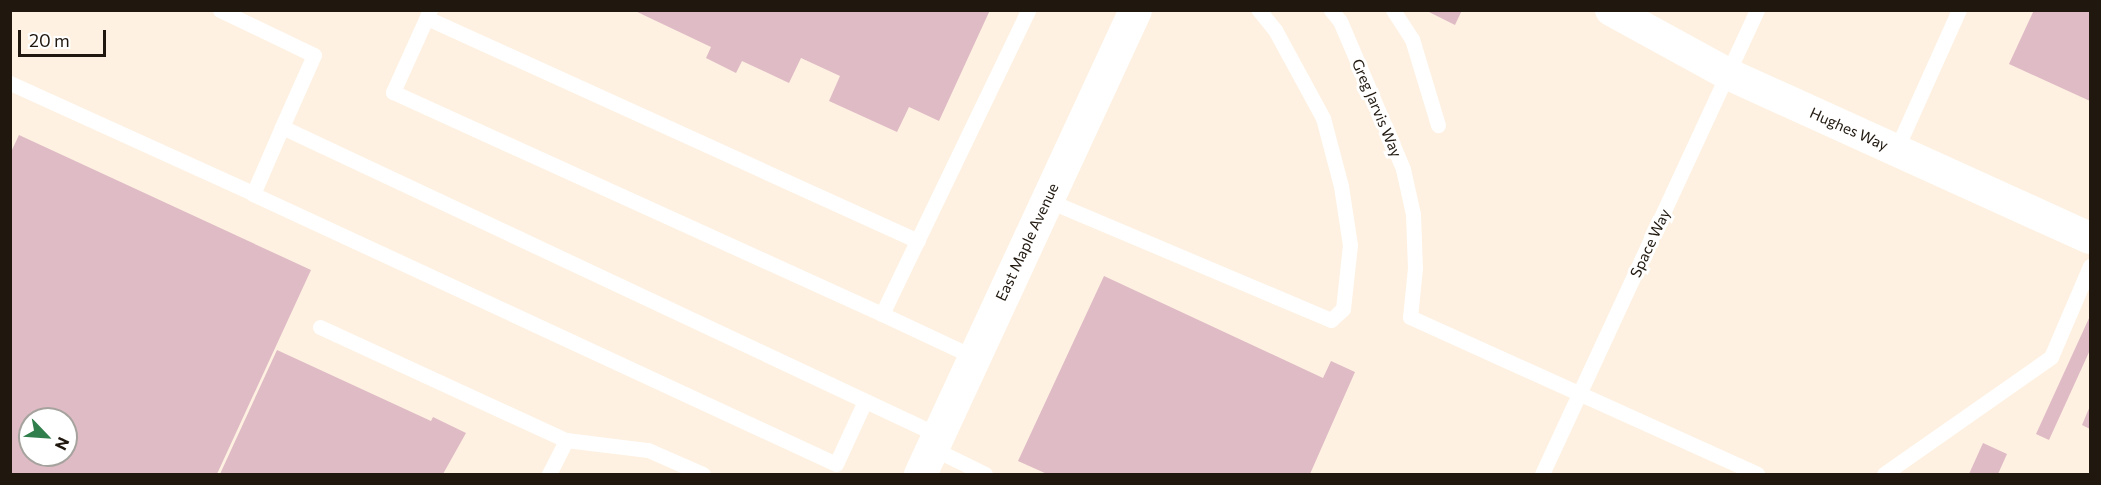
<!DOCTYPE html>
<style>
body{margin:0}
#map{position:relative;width:2101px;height:485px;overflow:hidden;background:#fef1e1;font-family:Commissioner,sans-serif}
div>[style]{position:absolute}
.building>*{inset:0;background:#dfbbc6}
.service>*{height:15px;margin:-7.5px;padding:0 7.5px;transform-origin:7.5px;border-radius:7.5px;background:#fff}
.minor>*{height:32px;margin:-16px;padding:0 16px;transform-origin:16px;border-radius:16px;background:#fff}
.tertiary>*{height:33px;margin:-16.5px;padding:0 16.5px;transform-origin:16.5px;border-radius:16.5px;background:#fff}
span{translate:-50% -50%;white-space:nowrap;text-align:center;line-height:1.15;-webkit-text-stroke:6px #fff;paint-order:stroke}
.street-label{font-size:15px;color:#20180f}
.frame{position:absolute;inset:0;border:12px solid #20180f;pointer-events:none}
.north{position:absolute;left:18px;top:407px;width:60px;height:60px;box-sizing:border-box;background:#fff;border:2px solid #a6a39f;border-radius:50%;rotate:115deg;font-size:16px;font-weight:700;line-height:24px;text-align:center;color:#20180f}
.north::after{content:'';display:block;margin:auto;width:21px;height:27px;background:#317e4d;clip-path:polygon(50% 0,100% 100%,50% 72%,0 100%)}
.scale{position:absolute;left:18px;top:30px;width:88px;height:27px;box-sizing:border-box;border:3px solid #20180f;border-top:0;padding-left:8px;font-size:18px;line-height:21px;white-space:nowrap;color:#20180f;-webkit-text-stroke:4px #fff;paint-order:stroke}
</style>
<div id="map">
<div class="building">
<div style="clip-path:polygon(633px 10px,990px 10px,939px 121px,909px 107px,897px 132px,829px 101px,840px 76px,801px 58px,789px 83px,742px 61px,736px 73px,706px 58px,711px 47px)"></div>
<div style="clip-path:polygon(1425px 10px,1462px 10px,1455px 25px)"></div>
<div style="clip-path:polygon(2034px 10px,2090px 10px,2090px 101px,2009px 64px)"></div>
<div style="clip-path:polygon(evenodd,19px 135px,311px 270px,217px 474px,10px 474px,10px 154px,19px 135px,30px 419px,66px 419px,66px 455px,30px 455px,30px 419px)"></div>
<div style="clip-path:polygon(1104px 276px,1323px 378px,1331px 361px,1355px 372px,1310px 474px,1047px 474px,1018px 461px)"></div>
<div style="clip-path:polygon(2090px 316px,2090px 350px,2049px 440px,2036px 434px)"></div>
<div style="clip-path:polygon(277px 350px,431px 421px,433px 417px,466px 433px,443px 474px,220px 474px)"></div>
<div style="clip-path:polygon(2090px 406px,2090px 429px,2082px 425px)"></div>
<div style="clip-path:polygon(1983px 443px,2007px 454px,1998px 474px,1969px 474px)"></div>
</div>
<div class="service">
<div style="left:220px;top:10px;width:104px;rotate:25.6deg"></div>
<div style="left:314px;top:55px;width:79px;rotate:114deg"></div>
<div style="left:282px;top:127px;width:725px;rotate:25.15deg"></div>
<div style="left:430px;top:10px;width:90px;rotate:114.3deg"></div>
<div style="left:393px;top:92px;width:537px;rotate:24.42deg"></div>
<div style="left:882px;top:314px;width:337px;rotate:-64.3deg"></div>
<div style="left:1331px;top:10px;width:14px;rotate:51deg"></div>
<div style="left:1340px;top:21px;width:161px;rotate:66.9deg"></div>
<div style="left:1403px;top:169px;width:46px;rotate:77.5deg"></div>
<div style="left:1413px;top:214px;width:54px;rotate:87.9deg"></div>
<div style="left:1415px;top:268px;width:49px;rotate:95.8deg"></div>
<div style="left:1410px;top:317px;width:381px;rotate:24.3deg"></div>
<div style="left:1393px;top:10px;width:35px;rotate:57deg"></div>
<div style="left:1412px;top:39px;width:90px;rotate:73.2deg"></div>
<div style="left:427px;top:18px;width:539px;rotate:24.43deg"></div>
<div style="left:10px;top:83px;width:266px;rotate:24.4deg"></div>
<div style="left:282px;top:127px;width:73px;rotate:113.4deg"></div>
<div style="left:253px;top:194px;width:642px;rotate:24.85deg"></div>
<div style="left:836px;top:464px;width:69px;rotate:-65.3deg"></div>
<div style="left:1896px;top:150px;width:154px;rotate:-65.8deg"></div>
<div style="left:1047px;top:200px;width:308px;rotate:22.9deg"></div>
<div style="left:1331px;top:320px;width:16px;rotate:-43deg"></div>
<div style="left:1343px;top:309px;width:64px;rotate:-83.8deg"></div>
<div style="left:1350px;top:245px;width:60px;rotate:-98.7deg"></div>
<div style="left:1341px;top:186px;width:70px;rotate:-104.8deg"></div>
<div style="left:1323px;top:118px;width:100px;rotate:-118.6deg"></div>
<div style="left:1275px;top:30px;width:26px;rotate:-129deg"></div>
<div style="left:882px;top:314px;width:102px;rotate:25.1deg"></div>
<div style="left:320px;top:327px;width:271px;rotate:24.7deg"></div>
<div style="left:932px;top:448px;width:59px;rotate:26.1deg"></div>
<div style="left:549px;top:474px;width:38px;rotate:-63deg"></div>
<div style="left:566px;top:440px;width:83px;rotate:7deg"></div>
<div style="left:648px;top:450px;width:60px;rotate:23.6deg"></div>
<div style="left:1542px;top:474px;width:511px;rotate:-65.14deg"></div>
<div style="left:1884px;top:474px;width:204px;rotate:-35deg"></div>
<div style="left:2051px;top:357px;width:99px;rotate:-66.8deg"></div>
</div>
<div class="minor">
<div style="left:1611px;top:10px;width:133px;rotate:28.7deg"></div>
<div style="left:1728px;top:74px;width:397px;rotate:24.4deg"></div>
</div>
<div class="tertiary">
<div style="left:920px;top:474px;width:511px;rotate:-65.14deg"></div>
</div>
<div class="street-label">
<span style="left:1377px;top:108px;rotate:67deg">Greg Jarvis Way</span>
<span style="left:1849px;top:129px;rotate:24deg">Hughes Way</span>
<span style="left:1027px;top:242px;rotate:-65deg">East Maple Avenue</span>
<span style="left:1650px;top:243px;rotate:-65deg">Space Way</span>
</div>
<div class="frame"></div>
<div class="north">N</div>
<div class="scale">20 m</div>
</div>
